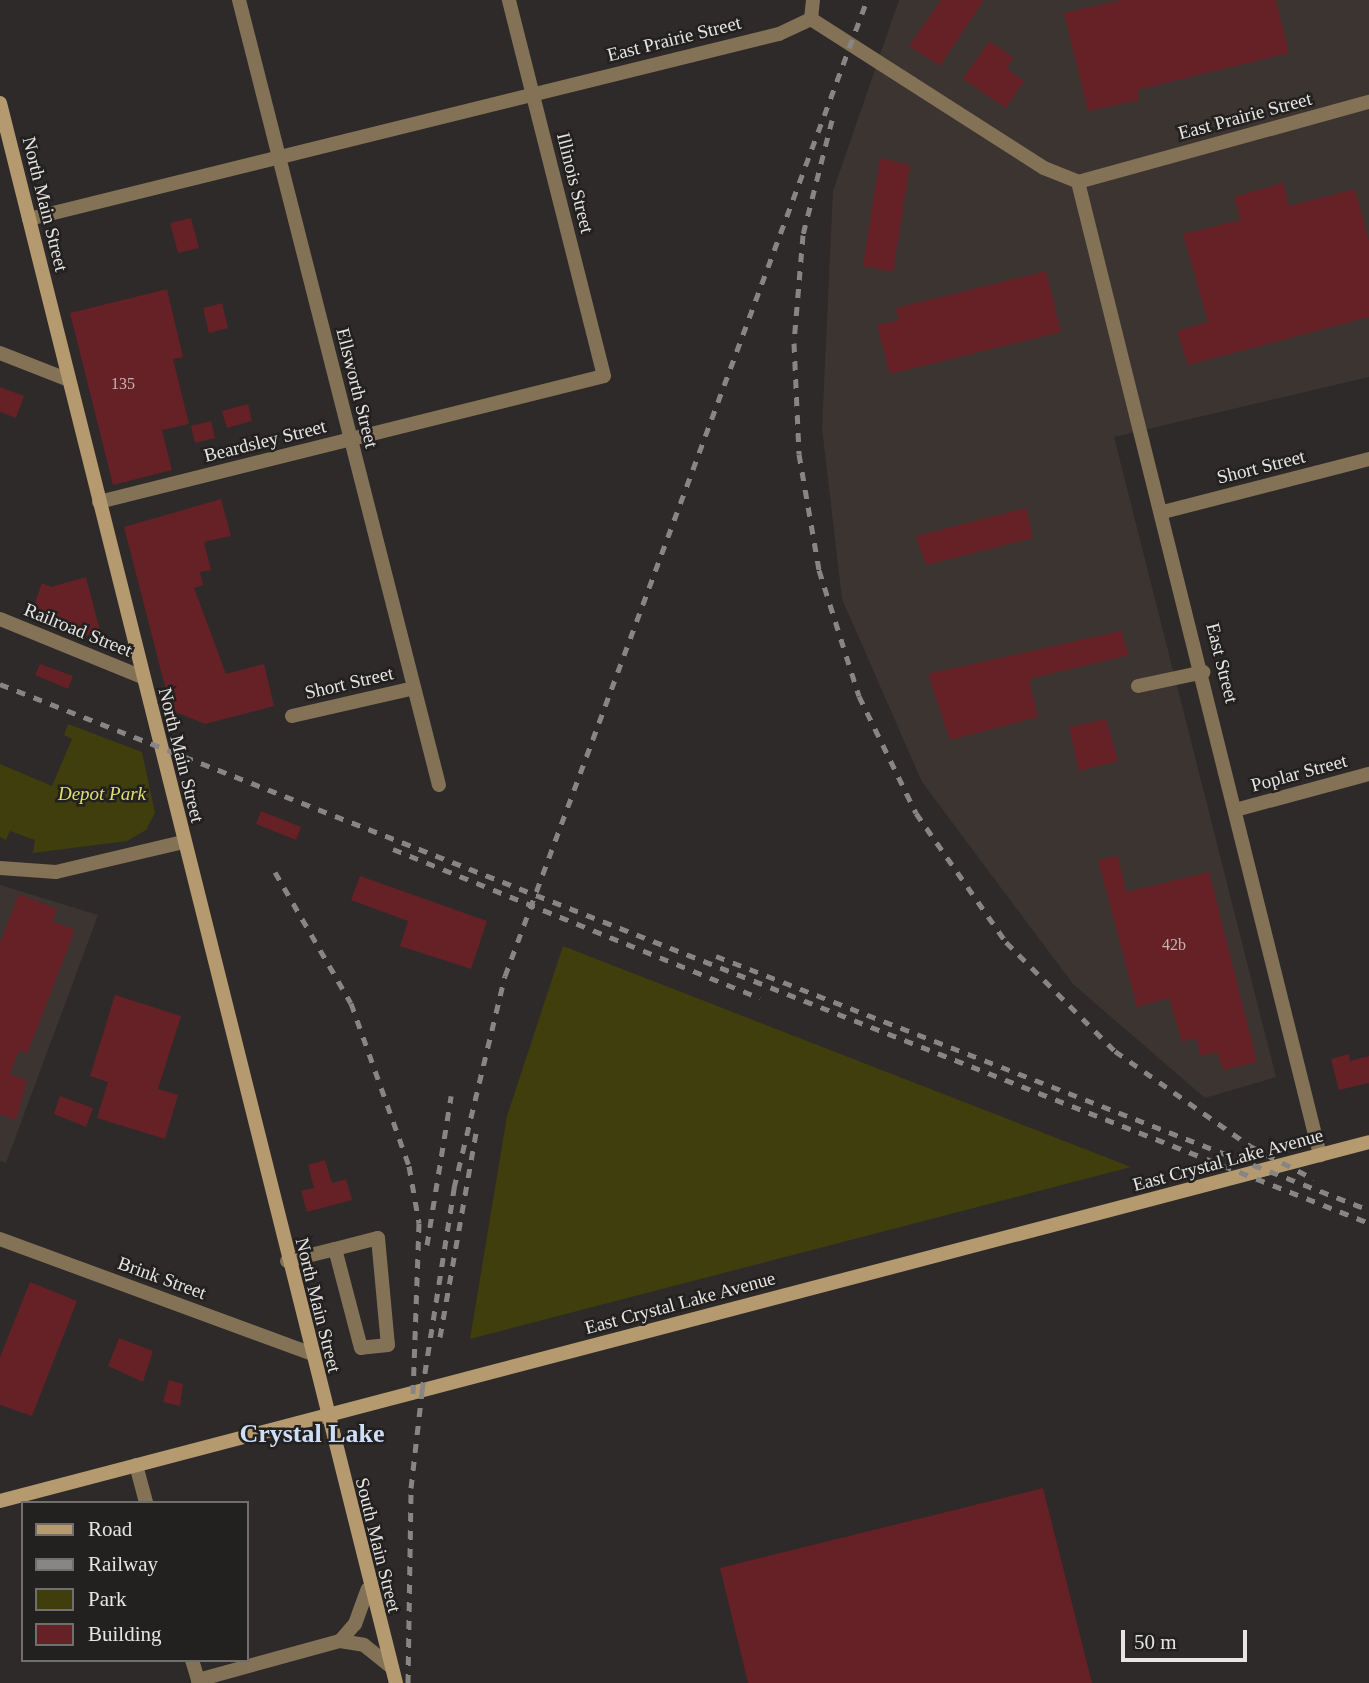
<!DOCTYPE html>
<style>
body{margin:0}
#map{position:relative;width:1369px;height:1683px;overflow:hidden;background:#2d2a29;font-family:"Times New Roman",serif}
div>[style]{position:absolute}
.built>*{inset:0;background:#3c3430}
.green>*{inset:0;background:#403e0c}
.building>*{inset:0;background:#662126}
.street>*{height:14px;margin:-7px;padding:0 7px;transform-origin:7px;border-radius:7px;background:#847257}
.secondary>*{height:14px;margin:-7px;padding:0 7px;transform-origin:7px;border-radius:7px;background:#b69a6f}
.rail>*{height:5px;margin-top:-2.5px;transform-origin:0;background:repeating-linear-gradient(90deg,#888685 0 9px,transparent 0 18px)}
span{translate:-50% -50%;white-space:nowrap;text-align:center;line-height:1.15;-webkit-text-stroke:5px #23211f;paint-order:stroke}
.number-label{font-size:16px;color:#c6b3b4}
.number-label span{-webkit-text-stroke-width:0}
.street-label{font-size:19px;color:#e6e4e4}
.park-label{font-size:19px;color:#e1de74;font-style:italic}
.district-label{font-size:26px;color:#cfdef8;font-weight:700}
.legend{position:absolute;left:21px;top:1501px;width:228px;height:161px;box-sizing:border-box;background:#23211f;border:2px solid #716f6e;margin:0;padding:9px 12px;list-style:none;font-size:21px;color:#e6e4e4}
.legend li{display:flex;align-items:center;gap:14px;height:35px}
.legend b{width:35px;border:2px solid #716f6e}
.scale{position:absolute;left:1121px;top:1630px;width:126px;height:32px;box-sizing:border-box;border:4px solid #e6e4e4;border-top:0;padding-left:9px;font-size:21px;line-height:24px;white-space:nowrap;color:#e6e4e4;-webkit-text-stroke:5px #23211f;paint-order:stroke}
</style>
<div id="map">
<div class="built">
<div style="clip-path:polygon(899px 0,1369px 0,1369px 377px,1114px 437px,1276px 1077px,1205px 1098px,1073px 984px,922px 782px,842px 599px,822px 428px,833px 191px)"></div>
<div style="clip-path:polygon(0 885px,98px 915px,6px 1163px,0 1161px)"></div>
</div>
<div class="green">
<div style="clip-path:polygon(68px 724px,142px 752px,155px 813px,146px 830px,127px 841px,33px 853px,35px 840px,10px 831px,6px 840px,0 837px,0 764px,52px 786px,72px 739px,64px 735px)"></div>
<div style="clip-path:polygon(563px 946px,1131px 1167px,470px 1339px,507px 1116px)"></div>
</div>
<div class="building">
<div style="clip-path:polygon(941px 0,984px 0,940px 66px,909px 46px)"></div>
<div style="clip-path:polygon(1122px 0,1276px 0,1289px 53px,1137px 90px,1139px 100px,1088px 111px,1064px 13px)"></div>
<div style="clip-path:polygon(989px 41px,1013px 57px,1007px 69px,1024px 81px,1006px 108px,963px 79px)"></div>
<div style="clip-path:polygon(880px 158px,910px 165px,893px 272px,863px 266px)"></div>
<div style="clip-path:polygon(1283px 183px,1289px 206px,1355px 189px,1369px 241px,1369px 317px,1188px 365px,1177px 331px,1208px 322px,1183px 234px,1241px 220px,1234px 197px)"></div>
<div style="clip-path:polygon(191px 218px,199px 248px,178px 253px,170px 223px)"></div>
<div style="clip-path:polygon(1046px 271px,1061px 332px,890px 374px,877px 325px,899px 320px,896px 308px)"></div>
<div style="clip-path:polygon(167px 289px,183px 357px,173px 359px,189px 424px,162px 430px,172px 470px,113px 485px,70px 313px)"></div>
<div style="clip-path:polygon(222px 303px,228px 328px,209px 333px,203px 308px)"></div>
<div style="clip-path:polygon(0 387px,24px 396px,16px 418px,0 412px)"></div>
<div style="clip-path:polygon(248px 404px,252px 421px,227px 428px,222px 411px)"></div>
<div style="clip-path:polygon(211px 421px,215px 438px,195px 443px,191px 426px)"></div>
<div style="clip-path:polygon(221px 499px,231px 536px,204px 542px,211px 570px,200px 572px,203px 585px,194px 588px,226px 674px,264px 664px,274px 706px,205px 724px,171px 710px,124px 527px)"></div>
<div style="clip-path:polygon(1026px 508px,1033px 538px,926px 565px,916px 536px)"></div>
<div style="clip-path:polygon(86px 577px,103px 642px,32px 612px,42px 583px,51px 587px)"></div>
<div style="clip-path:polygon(1121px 631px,1129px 655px,1029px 679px,1038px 717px,950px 740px,928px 674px)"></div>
<div style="clip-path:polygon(40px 664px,73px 676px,68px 689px,35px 675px)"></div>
<div style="clip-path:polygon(1106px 719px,1118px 761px,1079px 771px,1069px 727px)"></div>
<div style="clip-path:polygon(261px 811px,301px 827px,296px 840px,256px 824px)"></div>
<div style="clip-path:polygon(1118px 856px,1126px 892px,1209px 872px,1257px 1062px,1223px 1070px,1217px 1052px,1201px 1056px,1196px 1038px,1182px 1042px,1169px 998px,1137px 1007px,1098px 860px)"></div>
<div style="clip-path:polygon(360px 876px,487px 921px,471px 969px,400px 946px,408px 921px,351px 900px)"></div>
<div style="clip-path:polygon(19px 894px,57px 909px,52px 921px,75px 930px,27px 1054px,19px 1050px,10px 1074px,27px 1081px,16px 1120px,0 1114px,0 943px)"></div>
<div style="clip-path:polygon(115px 995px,181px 1016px,158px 1089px,178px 1095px,165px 1139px,97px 1118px,108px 1082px,90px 1076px)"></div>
<div style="clip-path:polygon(1349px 1054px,1350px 1061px,1369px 1056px,1369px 1083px,1339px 1090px,1331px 1059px)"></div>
<div style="clip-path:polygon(60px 1096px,93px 1108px,86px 1127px,54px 1114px)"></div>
<div style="clip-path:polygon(325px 1160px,332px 1183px,346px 1179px,352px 1200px,307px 1212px,301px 1191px,314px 1188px,308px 1165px)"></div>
<div style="clip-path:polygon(30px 1282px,77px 1301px,32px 1416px,0 1405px,0 1357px)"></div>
<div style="clip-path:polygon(119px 1338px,153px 1351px,143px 1382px,108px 1366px)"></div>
<div style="clip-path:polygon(169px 1380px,183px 1384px,180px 1406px,163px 1402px)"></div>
<div style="clip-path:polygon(1043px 1488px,1092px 1683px,748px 1683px,720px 1568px)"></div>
</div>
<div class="street">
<div style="left:239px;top:0;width:810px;rotate:75.71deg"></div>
<div style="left:811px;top:19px;width:277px;rotate:32.6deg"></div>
<div style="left:1044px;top:168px;width:37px;rotate:22deg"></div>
<div style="left:1078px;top:182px;width:302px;rotate:-15.4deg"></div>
<div style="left:811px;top:19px;width:19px;rotate:-84deg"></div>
<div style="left:1078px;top:182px;width:1003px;rotate:76.03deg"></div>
<div style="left:29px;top:219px;width:772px;rotate:-13.86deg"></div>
<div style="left:779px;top:34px;width:35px;rotate:-25deg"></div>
<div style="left:0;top:353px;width:74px;rotate:21.4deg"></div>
<div style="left:99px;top:502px;width:520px;rotate:-14.01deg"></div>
<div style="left:604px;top:376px;width:388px;rotate:-104.2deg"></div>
<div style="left:1163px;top:512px;width:213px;rotate:-14.4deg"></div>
<div style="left:0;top:619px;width:153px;rotate:22.2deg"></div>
<div style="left:1138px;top:686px;width:67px;rotate:-12deg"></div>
<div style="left:292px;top:716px;width:125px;rotate:-12.9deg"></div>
<div style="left:1239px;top:809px;width:135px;rotate:-15.1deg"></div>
<div style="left:0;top:868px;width:56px;rotate:4.1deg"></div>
<div style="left:56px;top:872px;width:130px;rotate:-13.3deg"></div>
<div style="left:0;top:1239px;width:330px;rotate:20.2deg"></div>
<div style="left:287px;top:1261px;width:49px;rotate:-14deg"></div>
<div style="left:335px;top:1249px;width:44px;rotate:-14.3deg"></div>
<div style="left:378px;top:1238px;width:107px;rotate:84.7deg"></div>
<div style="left:388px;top:1345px;width:27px;rotate:174deg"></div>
<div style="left:361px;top:1348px;width:102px;rotate:-104.7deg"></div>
<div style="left:136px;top:1465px;width:39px;rotate:75deg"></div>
<div style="left:340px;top:1641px;width:23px;rotate:-49deg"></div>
<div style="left:355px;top:1624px;width:37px;rotate:-70deg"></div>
<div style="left:192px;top:1660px;width:24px;rotate:73deg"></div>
<div style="left:198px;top:1680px;width:147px;rotate:-15.4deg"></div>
<div style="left:340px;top:1641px;width:24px;rotate:9deg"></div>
<div style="left:364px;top:1645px;width:36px;rotate:39deg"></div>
</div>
<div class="secondary">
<div style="left:0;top:103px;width:1629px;rotate:75.93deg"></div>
<div style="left:0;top:1501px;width:1415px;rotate:-14.69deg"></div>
</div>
<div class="rail">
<div style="left:832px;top:120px;width:119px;rotate:104.2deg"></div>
<div style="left:803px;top:235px;width:108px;rotate:94.8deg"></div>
<div style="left:794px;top:343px;width:111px;rotate:87.4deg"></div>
<div style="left:799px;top:454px;width:118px;rotate:80.2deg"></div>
<div style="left:819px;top:570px;width:132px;rotate:72.4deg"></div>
<div style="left:859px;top:696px;width:130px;rotate:64deg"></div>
<div style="left:916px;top:813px;width:157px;rotate:55.1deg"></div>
<div style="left:1006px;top:942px;width:154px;rotate:45deg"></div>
<div style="left:1115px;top:1051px;width:165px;rotate:35.1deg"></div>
<div style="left:1250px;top:1146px;width:72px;rotate:27.3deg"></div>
<div style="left:0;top:684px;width:1471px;rotate:21.49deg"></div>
<div style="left:393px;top:849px;width:396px;rotate:22.1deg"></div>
<div style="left:275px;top:872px;width:151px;rotate:59.9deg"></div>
<div style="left:351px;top:1003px;width:173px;rotate:70.4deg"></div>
<div style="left:409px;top:1166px;width:58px;rotate:80deg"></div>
<div style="left:419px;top:1223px;width:173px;rotate:92deg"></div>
<div style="left:716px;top:956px;width:701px;rotate:21.25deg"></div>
<div style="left:427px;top:1245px;width:151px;rotate:-80.8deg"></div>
<div style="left:440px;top:1337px;width:207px;rotate:-80deg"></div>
<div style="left:408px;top:1683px;width:195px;rotate:-89.1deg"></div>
<div style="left:411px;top:1488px;width:98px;rotate:-83.5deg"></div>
<div style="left:422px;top:1391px;width:206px;rotate:-81deg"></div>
<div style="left:454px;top:1188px;width:218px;rotate:-76.5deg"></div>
<div style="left:505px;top:976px;width:1041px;rotate:-69.65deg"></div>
</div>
<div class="number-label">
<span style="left:123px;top:384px">135</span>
<span style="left:1174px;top:945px">42b</span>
</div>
<div class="street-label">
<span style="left:674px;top:39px;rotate:-14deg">East Prairie Street</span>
<span style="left:1245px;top:116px;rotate:-15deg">East Prairie Street</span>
<span style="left:575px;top:183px;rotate:76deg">Illinois Street</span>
<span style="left:45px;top:204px;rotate:76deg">North Main Street</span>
<span style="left:357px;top:388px;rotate:76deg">Ellsworth Street</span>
<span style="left:265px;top:441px;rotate:-14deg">Beardsley Street</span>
<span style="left:1261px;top:467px;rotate:-14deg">Short Street</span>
<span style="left:78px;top:630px;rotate:22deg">Railroad Street</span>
<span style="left:1222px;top:663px;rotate:76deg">East Street</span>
<span style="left:349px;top:683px;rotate:-13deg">Short Street</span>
<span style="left:181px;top:755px;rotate:76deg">North Main Street</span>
<span style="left:1299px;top:773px;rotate:-15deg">Poplar Street</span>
<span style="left:1228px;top:1160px;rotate:-15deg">East Crystal Lake Avenue</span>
<span style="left:162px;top:1278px;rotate:20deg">Brink Street</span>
<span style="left:680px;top:1303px;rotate:-15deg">East Crystal Lake Avenue</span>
<span style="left:318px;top:1305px;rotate:76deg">North Main Street</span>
<span style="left:378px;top:1545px;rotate:76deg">South Main Street</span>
</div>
<div class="park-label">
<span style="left:102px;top:794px">Depot Park</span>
</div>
<div class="district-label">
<span style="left:312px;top:1434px">Crystal Lake</span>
</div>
<ul class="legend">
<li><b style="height:9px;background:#b69a6f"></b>Road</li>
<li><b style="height:9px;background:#888685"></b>Railway</li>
<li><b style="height:19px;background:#403e0c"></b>Park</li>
<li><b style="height:19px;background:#662126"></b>Building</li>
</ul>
<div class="scale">50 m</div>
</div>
